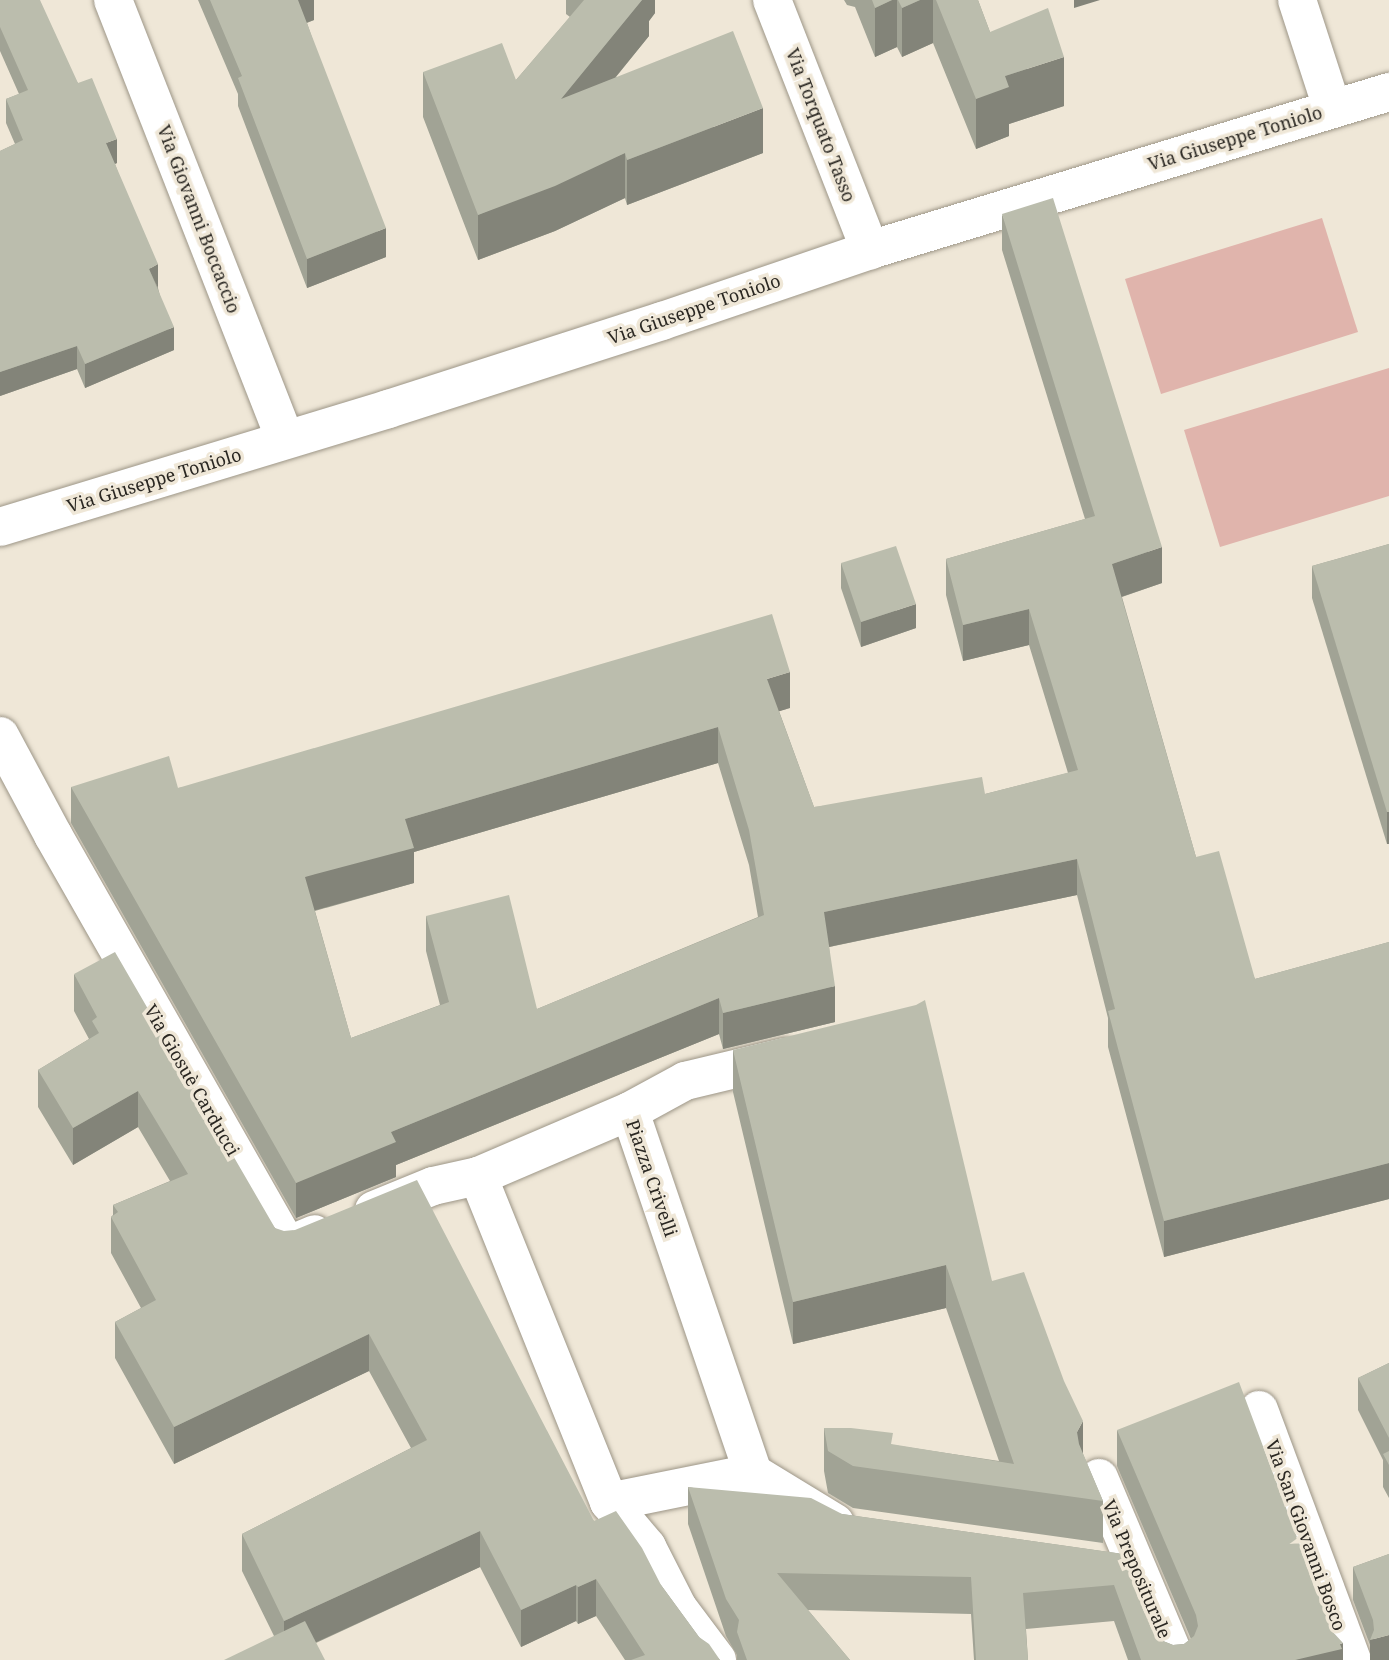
<!DOCTYPE html>
<meta charset="utf-8">
<style>
body{margin:0}
#map{position:relative;width:1389px;height:1660px;overflow:hidden;background:#efe7d7;font-family:"Noto Serif",serif}
div>[style]{position:absolute}
.green>*{inset:0;background:#e0b4ac}
.roads{filter:drop-shadow(0 0 2px #9d9687) drop-shadow(0 0 2px #9d9687)}
.pedestrian>*{height:38px;margin:-19px;padding:0 19px;transform-origin:19px;border-radius:19px;background:#fff}
.minor>*{height:38px;margin:-19px;padding:0 19px;transform-origin:19px;border-radius:19px;background:#fff}
.wall>*{inset:0;background:#a1a395}
.shaded-wall>*{inset:0;background:#838479}
.building>*{inset:0;background:#bbbdad}
span{translate:-50% -50%;white-space:nowrap;text-align:center;line-height:1.15;-webkit-text-stroke:7px #efe7d7;paint-order:stroke}
.street-label{font-size:18px;color:#2a2722}
</style>
<div id="map">
<div class="green">
<div style="clip-path:polygon(1322px 218px,1358px 332px,1161px 394px,1125px 279px)"></div>
<div style="clip-path:polygon(1389px 368px,1389px 496px,1220px 547px,1184px 430px)"></div>
</div>
<div class="roads">
<div class="pedestrian">
<div style="left:630px;top:1111px;width:63px;rotate:-28.6deg"></div>
<div style="left:685px;top:1081px;width:103px;rotate:-13.5deg"></div>
<div style="left:1259px;top:1410px;width:267px;rotate:69.6deg"></div>
<div style="left:753px;top:1473px;width:96px;rotate:31.4deg"></div>
</div>
<div class="minor">
<div style="left:113px;top:0;width:471px;rotate:68.6deg"></div>
<div style="left:772px;top:0;width:269px;rotate:68.6deg"></div>
<div style="left:1297px;top:0;width:114px;rotate:72deg"></div>
<div style="left:0;top:527px;width:406px;rotate:-16.9deg"></div>
<div style="left:388px;top:409px;width:288px;rotate:-17.8deg"></div>
<div style="left:662px;top:321px;width:220px;rotate:-18.8deg"></div>
<div style="left:870px;top:250px;width:543px;rotate:-16.93deg"></div>
<div style="left:0;top:736px;width:112px;rotate:61.8deg"></div>
<div style="left:53px;top:835px;width:473px;rotate:60.3deg"></div>
<div style="left:287px;top:1246px;width:30px;rotate:-23deg"></div>
<div style="left:374px;top:1210px;width:64px;rotate:-22.1deg"></div>
<div style="left:433px;top:1186px;width:46px;rotate:-12.5deg"></div>
<div style="left:1099px;top:1478px;width:198px;rotate:67.1deg"></div>
<div style="left:609px;top:1502px;width:147px;rotate:-11.4deg"></div>
<div style="left:753px;top:1473px;width:382px;rotate:-108.8deg"></div>
<div style="left:630px;top:1111px;width:165px;rotate:156.8deg"></div>
<div style="left:478px;top:1176px;width:351px;rotate:68.1deg"></div>
<div style="left:609px;top:1502px;width:59px;rotate:49.8deg"></div>
<div style="left:647px;top:1547px;width:68px;rotate:63.1deg"></div>
<div style="left:678px;top:1608px;width:65px;rotate:53.1deg"></div>
</div>
</div>
<div class="wall">
<div style="clip-path:polygon(0 0,78px 83px,117px 163px,115px 164px,158px 288px,174px 350px,85px 388px,77px 369px,0 396px,0 151px,15px 144px,6px 123px,6px 99px,19px 94px,0 51px)"></div>
<div style="clip-path:polygon(198px 0,314px 0,314px 20px,307px 23px,386px 257px,307px 288px,238px 106px,238px 94px)"></div>
<div style="clip-path:polygon(566px 0,655px 0,655px 13px,649px 21px,649px 36px,616px 77px,763px 153px,627px 205px,625px 198px,555px 231px,478px 260px,423px 117px,423px 72px,516px 80px,570px 17px,566px 14px)"></div>
<div style="clip-path:polygon(844px 0,978px 0,990px 32px,1064px 106px,1009px 124px,1009px 136px,976px 149px,933px 43px,902px 57px,897px 47px,875px 57px,855px 7px,847px 5px)"></div>
<div style="clip-path:polygon(evenodd,1002px 214px,1162px 583px,1122px 597px,1196px 857px,1255px 979px,1389px 942px,1389px 1199px,1164px 1257px,1108px 1047px,1108px 1018px,1077px 895px,829px 947px,835px 1022px,723px 1049px,719px 1034px,396px 1165px,396px 1177px,296px 1218px,71px 823px,71px 787px,178px 788px,790px 708px,779px 711px,814px 807px,985px 794px,1068px 773px,1029px 645px,963px 661px,946px 595px,946px 559px,1085px 519px,1002px 250px,1002px 214px,718px 763px,749px 865px,758px 917px,537px 1009px,426px 916px,426px 951px,440px 1005px,351px 1038px,315px 911px,414px 883px,414px 852px,718px 763px)"></div>
<div style="clip-path:polygon(1389px 544px,1387px 844px,1312px 598px,1312px 566px)"></div>
<div style="clip-path:polygon(841px 563px,916px 628px,861px 647px,841px 588px)"></div>
<div style="clip-path:polygon(74px 974px,275px 1228px,594px 1521px,661px 1585px,699px 1637px,720px 1660px,625px 1660px,596px 1616px,578px 1624px,576px 1621px,521px 1647px,480px 1567px,316px 1643px,274px 1636px,242px 1571px,242px 1534px,411px 1448px,369px 1371px,174px 1464px,115px 1358px,115px 1322px,141px 1308px,111px 1253px,111px 1217px,113px 1215px,113px 1205px,170px 1181px,138px 1127px,73px 1165px,38px 1107px,38px 1070px,89px 1039px,74px 1011px)"></div>
<div style="clip-path:polygon(733px 1050px,992px 1281px,1083px 1454px,1103px 1501px,1103px 1543px,853px 1508px,828px 1493px,824px 1471px,824px 1428px,893px 1445px,999px 1461px,946px 1308px,793px 1344px,733px 1092px)"></div>
<div style="clip-path:polygon(1389px 1363px,1389px 1498px,1383px 1487px,1383px 1460px,1358px 1410px,1358px 1378px)"></div>
<div style="clip-path:polygon(1117px 1430px,1332px 1631px,1343px 1660px,1128px 1660px,1114px 1621px,1026px 1629px,1028px 1660px,974px 1660px,971px 1614px,808px 1610px,850px 1660px,737px 1660px,737px 1655px,726px 1636px,688px 1524px,688px 1487px,842px 1514px,1123px 1554px,1156px 1633px,1163px 1641px,1173px 1645px,1184px 1644px,1191px 1639px,1117px 1466px)"></div>
<div style="clip-path:polygon(1389px 1554px,1370px 1660px,1370px 1645px,1353px 1600px,1353px 1567px)"></div>
</div>
<div class="shaded-wall">
<div style="clip-path:polygon(297px 0,314px 0,314px 20px,297px 26px)"></div>
<div style="clip-path:polygon(642px 0,655px 0,655px 13px,649px 21px,649px 36px,561px 144px,561px 99px)"></div>
<div style="clip-path:polygon(892px 0,897px 0,897px 47px,875px 57px,875px 8px)"></div>
<div style="clip-path:polygon(920px 0,933px 0,933px 43px,902px 57px,902px 8px)"></div>
<div style="clip-path:polygon(1074px 0,1100px 0,1074px 8px)"></div>
<div style="clip-path:polygon(1064px 57px,1064px 106px,1009px 124px,1009px 136px,976px 149px,976px 99px,1005px 76px)"></div>
<div style="clip-path:polygon(763px 108px,763px 153px,627px 205px,627px 160px)"></div>
<div style="clip-path:polygon(117px 139px,117px 163px,106px 167px,106px 143px)"></div>
<div style="clip-path:polygon(625px 153px,625px 198px,555px 231px,478px 260px,478px 215px)"></div>
<div style="clip-path:polygon(386px 228px,386px 257px,307px 288px,307px 259px)"></div>
<div style="clip-path:polygon(158px 264px,158px 288px,149px 269px)"></div>
<div style="clip-path:polygon(174px 327px,174px 350px,85px 388px,85px 364px)"></div>
<div style="clip-path:polygon(77px 346px,77px 369px,0 396px,0 372px)"></div>
<div style="clip-path:polygon(1162px 547px,1162px 583px,1112px 600px,1112px 564px)"></div>
<div style="clip-path:polygon(916px 604px,916px 628px,861px 647px,861px 622px)"></div>
<div style="clip-path:polygon(1029px 609px,1029px 645px,963px 661px,963px 625px)"></div>
<div style="clip-path:polygon(790px 672px,790px 708px,767px 715px,767px 679px)"></div>
<div style="clip-path:polygon(718px 727px,718px 763px,414px 852px,414px 883px,305px 913px,305px 877px,405px 819px)"></div>
<div style="clip-path:polygon(1387px 812px,1389px 812px,1389px 844px,1387px 844px)"></div>
<div style="clip-path:polygon(1077px 859px,1077px 895px,824px 948px,824px 912px)"></div>
<div style="clip-path:polygon(835px 986px,835px 1022px,723px 1049px,723px 1013px)"></div>
<div style="clip-path:polygon(719px 998px,719px 1034px,396px 1165px,396px 1177px,296px 1218px,296px 1183px,391px 1132px)"></div>
<div style="clip-path:polygon(138px 1091px,138px 1127px,73px 1165px,73px 1128px)"></div>
<div style="clip-path:polygon(1389px 1163px,1389px 1199px,1164px 1257px,1164px 1221px)"></div>
<div style="clip-path:polygon(946px 1265px,946px 1308px,793px 1344px,793px 1302px)"></div>
<div style="clip-path:polygon(369px 1334px,369px 1371px,174px 1464px,174px 1427px)"></div>
<div style="clip-path:polygon(1083px 1421px,1083px 1464px,1077px 1475px,1077px 1432px)"></div>
<div style="clip-path:polygon(480px 1531px,480px 1567px,284px 1657px,284px 1621px)"></div>
<div style="clip-path:polygon(596px 1579px,596px 1616px,578px 1624px,578px 1587px)"></div>
<div style="clip-path:polygon(576px 1585px,576px 1621px,521px 1647px,521px 1610px)"></div>
<div style="clip-path:polygon(1389px 1635px,1389px 1660px,1370px 1660px,1370px 1640px)"></div>
<div style="clip-path:polygon(1343px 1643px,1343px 1660px,1295px 1660px,1340px 1644px)"></div>
</div>
<div class="building">
<div style="clip-path:polygon(0 0,40px 0,78px 83px,92px 78px,117px 139px,106px 143px,158px 264px,149px 269px,174px 327px,85px 364px,77px 346px,0 372px,0 151px,23px 140px,6px 99px,28px 90px,0 27px)"></div>
<div style="clip-path:polygon(210px 0,298px 0,386px 228px,307px 259px,238px 78px,242px 76px)"></div>
<div style="clip-path:polygon(584px 0,642px 0,561px 99px,733px 31px,763px 108px,627px 160px,625px 153px,555px 186px,478px 215px,423px 72px,502px 43px,516px 80px)"></div>
<div style="clip-path:polygon(872px 0,892px 0,875px 8px)"></div>
<div style="clip-path:polygon(898px 0,920px 0,902px 8px)"></div>
<div style="clip-path:polygon(936px 0,978px 0,990px 32px,1048px 8px,1064px 57px,1005px 76px,1009px 87px,976px 99px)"></div>
<div style="clip-path:polygon(evenodd,1053px 198px,1162px 547px,1112px 564px,1196px 857px,1219px 851px,1255px 979px,1389px 942px,1389px 1163px,1164px 1221px,1108px 1011px,1115px 1009px,1077px 859px,824px 912px,835px 986px,723px 1013px,719px 998px,391px 1132px,396px 1142px,296px 1183px,71px 787px,169px 756px,178px 788px,772px 614px,790px 672px,767px 679px,814px 807px,982px 777px,985px 794px,1078px 770px,1029px 609px,963px 625px,946px 559px,1095px 516px,1002px 214px,1053px 198px,718px 727px,749px 830px,764px 915px,537px 1009px,509px 895px,426px 916px,449px 1002px,351px 1038px,305px 877px,414px 848px,405px 819px,718px 727px)"></div>
<div style="clip-path:polygon(1389px 544px,1389px 812px,1387px 812px,1312px 566px)"></div>
<div style="clip-path:polygon(896px 546px,916px 604px,861px 622px,841px 563px)"></div>
<div style="clip-path:polygon(115px 952px,275px 1228px,284px 1231px,295px 1230px,417px 1180px,594px 1521px,616px 1511px,642px 1548px,661px 1585px,699px 1637px,709px 1644px,720px 1660px,631px 1660px,645px 1655px,596px 1579px,578px 1587px,576px 1585px,521px 1610px,480px 1531px,284px 1621px,242px 1534px,427px 1440px,369px 1334px,174px 1427px,115px 1322px,156px 1300px,111px 1217px,118px 1212px,113px 1205px,188px 1174px,138px 1091px,73px 1128px,38px 1070px,99px 1033px,92px 1021px,97px 1017px,74px 974px)"></div>
<div style="clip-path:polygon(925px 1000px,992px 1281px,1024px 1272px,1064px 1381px,1083px 1421px,1077px 1432px,1079px 1444px,1103px 1501px,853px 1466px,828px 1451px,824px 1428px,851px 1428px,893px 1433px,891px 1444px,1014px 1464px,946px 1265px,793px 1302px,733px 1050px,916px 1005px)"></div>
<div style="clip-path:polygon(1389px 1363px,1389px 1438px,1358px 1378px)"></div>
<div style="clip-path:polygon(1239px 1382px,1332px 1631px,1343px 1643px,1340px 1644px,1342px 1649px,1295px 1660px,1141px 1660px,1114px 1585px,1023px 1593px,1028px 1660px,976px 1660px,971px 1577px,777px 1573px,850px 1660px,747px 1660px,737px 1632px,739px 1620px,726px 1599px,688px 1487px,811px 1498px,842px 1514px,1123px 1554px,1156px 1633px,1163px 1641px,1173px 1645px,1184px 1644px,1194px 1636px,1198px 1626px,1196px 1615px,1117px 1430px)"></div>
<div style="clip-path:polygon(1389px 1451px,1389px 1465px,1383px 1454px)"></div>
<div style="clip-path:polygon(1389px 1554px,1389px 1635px,1370px 1640px,1374px 1630px,1373px 1620px,1353px 1567px)"></div>
<div style="clip-path:polygon(305px 1621px,325px 1660px,224px 1660px)"></div>
</div>
<div class="street-label">
<span style="left:821px;top:125px;rotate:69deg">Via Torquato Tasso</span>
<span style="left:1235px;top:138px;rotate:-17deg">Via Giuseppe Toniolo</span>
<span style="left:199px;top:219px;rotate:69deg">Via Giovanni Boccaccio</span>
<span style="left:694px;top:309px;rotate:-19deg">Via Giuseppe Toniolo</span>
<span style="left:154px;top:480px;rotate:-17deg">Via Giuseppe Toniolo</span>
<span style="left:192px;top:1080px;rotate:60deg">Via Giosuè Carducci</span>
<span style="left:652px;top:1178px;rotate:71deg">Piazza Crivelli</span>
<span style="left:1306px;top:1535px;rotate:70deg">Via San Giovanni Bosco</span>
<span style="left:1137px;top:1569px;rotate:67deg">Via Prepositurale</span>
</div>
</div>
